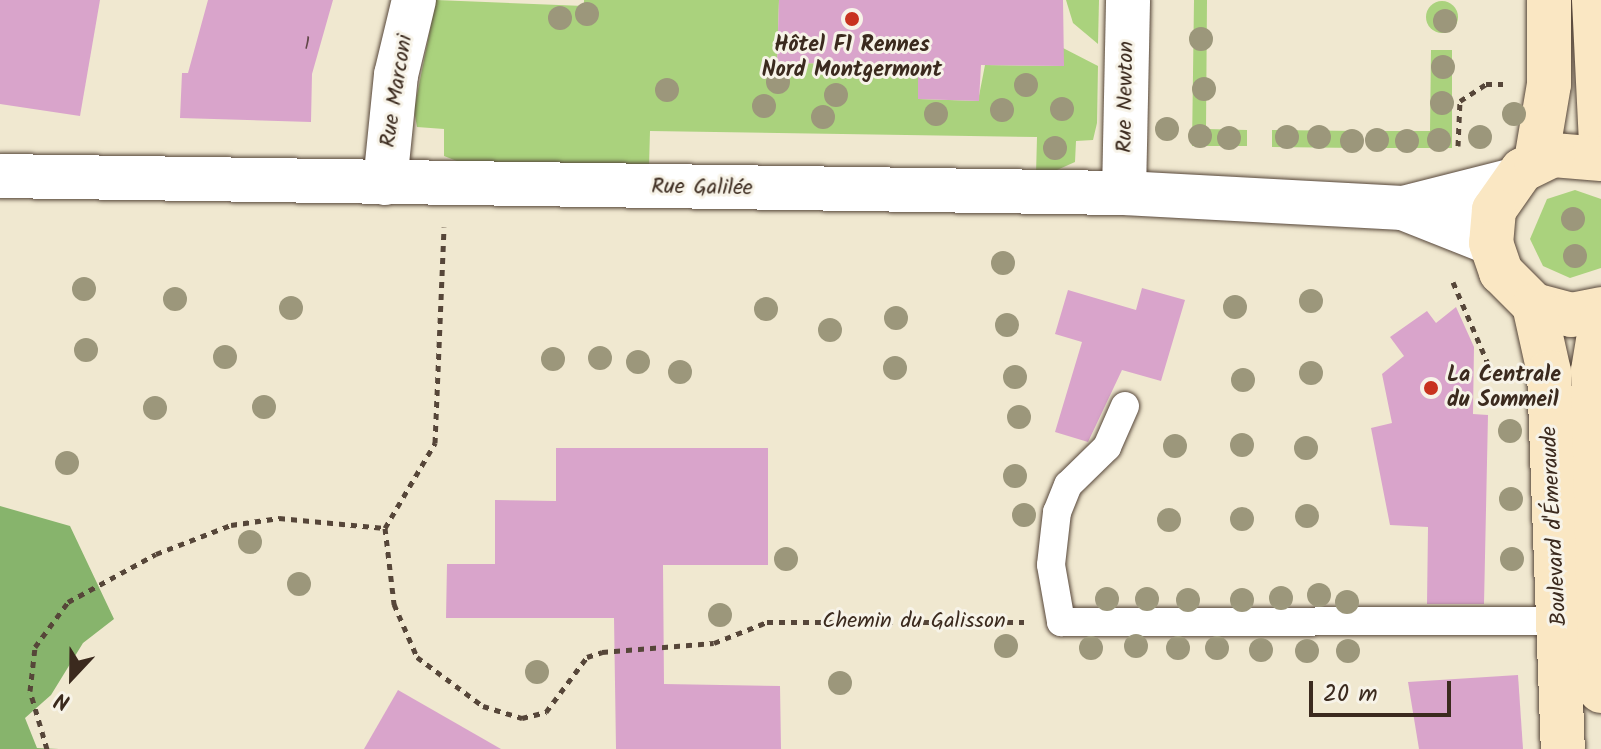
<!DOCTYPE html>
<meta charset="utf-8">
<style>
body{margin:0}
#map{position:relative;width:1601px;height:749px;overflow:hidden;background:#f0e8d0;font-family:Kalam,sans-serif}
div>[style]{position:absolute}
.green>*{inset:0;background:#aad27d}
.round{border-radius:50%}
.forest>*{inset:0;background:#87b46c}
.building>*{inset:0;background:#d9a4cb}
.path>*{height:5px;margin-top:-2.5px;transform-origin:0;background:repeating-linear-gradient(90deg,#564639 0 6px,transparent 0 12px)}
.roads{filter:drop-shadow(0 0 2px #564639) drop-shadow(0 0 2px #564639)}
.service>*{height:28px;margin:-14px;padding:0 14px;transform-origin:14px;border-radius:14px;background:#fff}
.minor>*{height:44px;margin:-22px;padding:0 22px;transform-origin:22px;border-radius:22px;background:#fff}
.tertiary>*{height:44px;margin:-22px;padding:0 22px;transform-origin:22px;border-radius:22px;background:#fff}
.secondary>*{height:44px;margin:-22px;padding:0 22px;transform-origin:22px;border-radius:22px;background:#fae7c3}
.trees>*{width:24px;height:24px;margin:-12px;border-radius:50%;background:#9c977b}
.dots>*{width:22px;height:22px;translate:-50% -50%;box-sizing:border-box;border:4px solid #f7f3e8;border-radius:50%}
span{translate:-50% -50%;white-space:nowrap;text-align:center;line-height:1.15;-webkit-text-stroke:6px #f7f3e8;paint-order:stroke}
.number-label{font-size:18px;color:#624849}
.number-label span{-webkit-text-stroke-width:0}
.poi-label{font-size:22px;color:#3b2a1e;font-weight:700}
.left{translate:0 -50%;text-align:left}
.street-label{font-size:22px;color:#3b2a1e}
.north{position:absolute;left:32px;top:637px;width:80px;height:80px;-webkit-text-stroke:6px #f7f3e8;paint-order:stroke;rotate:202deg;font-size:22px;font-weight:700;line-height:32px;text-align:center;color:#3b2a1e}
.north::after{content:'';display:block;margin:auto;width:28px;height:36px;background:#3b2a1e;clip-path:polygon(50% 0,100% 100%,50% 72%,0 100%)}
.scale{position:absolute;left:1309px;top:681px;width:142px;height:36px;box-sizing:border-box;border:4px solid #3b2a1e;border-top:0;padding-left:10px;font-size:24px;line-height:28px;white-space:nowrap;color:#3b2a1e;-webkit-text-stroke:6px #f7f3e8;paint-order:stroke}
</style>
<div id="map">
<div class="green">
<div style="clip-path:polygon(436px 0,584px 6px,584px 0,779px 0,777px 63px,918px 64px,919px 99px,978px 101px,985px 65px,1063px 66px,1063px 48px,1098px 66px,1097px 123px,1093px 140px,1076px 141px,1075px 162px,1048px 174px,1036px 174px,1037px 137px,650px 131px,649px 167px,462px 163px,444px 156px,444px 129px,417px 127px,414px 110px)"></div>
<div style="clip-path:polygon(1066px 0,1099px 0,1098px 44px,1073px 23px)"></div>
<div style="clip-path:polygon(1194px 0,1207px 0,1206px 129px,1247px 130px,1247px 146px,1192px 146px)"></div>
<div class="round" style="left:1426px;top:1px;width:32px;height:32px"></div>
<div style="clip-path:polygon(1431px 50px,1452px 50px,1452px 148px,1385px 148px,1385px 131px,1430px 131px)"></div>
<div style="clip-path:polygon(1272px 130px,1359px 131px,1358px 148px,1272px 147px)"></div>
<div style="clip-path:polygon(1575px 190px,1601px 199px,1601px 268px,1570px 278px,1543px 266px,1530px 239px,1547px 199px)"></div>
</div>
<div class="forest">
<div style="clip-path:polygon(0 506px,70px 526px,114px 619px,83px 643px,51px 695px,25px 718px,37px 748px,59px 749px,0 749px)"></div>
</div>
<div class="building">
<div style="clip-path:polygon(0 0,100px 0,80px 116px,0 104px)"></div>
<div style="clip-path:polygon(208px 0,333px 0,312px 74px,311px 122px,180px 118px,182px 73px,188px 73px)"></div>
<div style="clip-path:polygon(779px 0,1063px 0,1064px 66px,981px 65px,979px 101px,918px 99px,918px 64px,777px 63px)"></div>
<div style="clip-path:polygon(1142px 288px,1185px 300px,1161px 381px,1122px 370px,1088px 442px,1055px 432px,1082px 342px,1055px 334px,1068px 290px,1136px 310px)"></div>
<div style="clip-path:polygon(1456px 307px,1474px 347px,1473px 414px,1488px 415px,1484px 604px,1427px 604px,1428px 527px,1390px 525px,1371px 428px,1392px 423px,1382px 374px,1404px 356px,1390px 337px,1427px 311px,1436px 323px)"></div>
<div style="clip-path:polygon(556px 448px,768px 448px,768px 565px,663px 565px,664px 684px,780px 686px,781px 749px,616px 749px,614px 618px,446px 618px,447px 564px,495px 564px,495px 500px,556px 501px)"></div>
<div style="clip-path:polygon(1518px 675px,1523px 749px,1419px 749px,1408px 682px)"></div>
<div style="clip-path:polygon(398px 690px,501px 749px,364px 749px)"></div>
</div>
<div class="path">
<div style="left:1458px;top:146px;width:45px;rotate:-87.5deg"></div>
<div style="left:1460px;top:101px;width:31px;rotate:-33deg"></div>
<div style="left:1486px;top:84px;width:17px"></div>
<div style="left:1453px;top:282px;width:99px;rotate:66.8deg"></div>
<div style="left:1492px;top:373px;width:10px"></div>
<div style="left:385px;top:528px;width:77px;rotate:83.2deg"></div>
<div style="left:394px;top:604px;width:58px;rotate:66.5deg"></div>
<div style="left:417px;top:657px;width:82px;rotate:36.6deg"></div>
<div style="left:483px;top:706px;width:41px;rotate:17.1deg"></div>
<div style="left:522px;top:718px;width:25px;rotate:-14deg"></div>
<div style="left:546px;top:712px;width:69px;rotate:-53.3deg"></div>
<div style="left:587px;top:657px;width:16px;rotate:-18deg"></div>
<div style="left:602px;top:652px;width:112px;rotate:-4.6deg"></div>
<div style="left:714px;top:643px;width:57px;rotate:-21.6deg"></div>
<div style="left:767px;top:622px;width:257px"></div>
<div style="left:385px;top:528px;width:99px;rotate:-59.5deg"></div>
<div style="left:435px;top:443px;width:216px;rotate:-87.6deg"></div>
<div style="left:47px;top:749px;width:60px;rotate:-106.3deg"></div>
<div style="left:30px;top:691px;width:44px;rotate:-83.5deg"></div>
<div style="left:35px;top:647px;width:56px;rotate:-53.7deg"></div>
<div style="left:68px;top:602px;width:100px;rotate:-28.6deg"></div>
<div style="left:156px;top:554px;width:80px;rotate:-21.1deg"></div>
<div style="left:231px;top:525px;width:49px;rotate:-8.3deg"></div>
<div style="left:279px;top:518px;width:106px;rotate:5.4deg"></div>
</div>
<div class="roads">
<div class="service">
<div style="left:1125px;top:406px;width:45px;rotate:113.7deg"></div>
<div style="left:1107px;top:447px;width:54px;rotate:135.7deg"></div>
<div style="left:1068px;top:485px;width:29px;rotate:112deg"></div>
<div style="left:1057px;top:512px;width:53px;rotate:96.5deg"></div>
<div style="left:1051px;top:565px;width:58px;rotate:80deg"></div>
<div style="left:1061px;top:622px;width:512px;rotate:-0.11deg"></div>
</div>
<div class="minor">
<div style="left:385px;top:183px;width:109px;rotate:-84.2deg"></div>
<div style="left:396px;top:75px;width:77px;rotate:-76.5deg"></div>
<div style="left:1124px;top:193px;width:193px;rotate:-88.8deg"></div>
</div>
<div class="tertiary">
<div style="left:0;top:176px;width:1124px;rotate:0.87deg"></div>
<div style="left:1124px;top:193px;width:279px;rotate:3.1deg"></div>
<div style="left:1403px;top:208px;width:110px;rotate:-14.2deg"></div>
<div style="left:1403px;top:208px;width:95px;rotate:21.7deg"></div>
</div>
<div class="secondary">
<div style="left:1594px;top:0;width:143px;rotate:87.2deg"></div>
<div style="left:1601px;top:159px;width:48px;rotate:-175.2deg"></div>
<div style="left:1553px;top:155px;width:34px;rotate:154deg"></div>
<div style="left:1522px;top:170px;width:49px;rotate:125deg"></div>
<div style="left:1494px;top:210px;width:33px;rotate:95deg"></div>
<div style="left:1491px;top:243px;width:31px;rotate:71deg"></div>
<div style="left:1501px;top:272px;width:47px;rotate:45deg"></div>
<div style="left:1534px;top:305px;width:38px;rotate:15deg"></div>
<div style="left:1571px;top:315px;width:31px;rotate:-11deg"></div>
<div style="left:1536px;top:161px;width:78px;rotate:-80.4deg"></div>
<div style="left:1549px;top:84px;width:84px;rotate:-90deg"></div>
<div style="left:1534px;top:305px;width:69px;rotate:77.4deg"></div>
<div style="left:1549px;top:372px;width:377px;rotate:87.9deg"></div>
<div style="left:1601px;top:322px;width:50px;rotate:99.3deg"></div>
<div style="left:1593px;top:371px;width:320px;rotate:88.6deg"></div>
</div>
</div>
<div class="trees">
<div style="left:587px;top:14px"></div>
<div style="left:560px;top:18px"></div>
<div style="left:1445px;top:21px"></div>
<div style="left:1201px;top:39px"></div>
<div style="left:1443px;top:67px"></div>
<div style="left:778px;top:82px"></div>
<div style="left:1026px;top:85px"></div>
<div style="left:1204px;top:89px"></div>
<div style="left:667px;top:90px"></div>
<div style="left:836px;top:95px"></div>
<div style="left:1442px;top:103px"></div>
<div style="left:764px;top:106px"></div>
<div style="left:1062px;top:109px"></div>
<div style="left:1002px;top:110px"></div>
<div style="left:936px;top:114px"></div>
<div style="left:1514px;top:114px"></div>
<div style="left:823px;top:117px"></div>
<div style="left:1167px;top:129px"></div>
<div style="left:1200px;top:136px"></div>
<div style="left:1287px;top:137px"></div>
<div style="left:1319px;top:137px"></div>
<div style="left:1480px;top:137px"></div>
<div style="left:1229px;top:138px"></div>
<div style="left:1377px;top:140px"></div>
<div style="left:1439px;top:140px"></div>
<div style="left:1352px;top:141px"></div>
<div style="left:1407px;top:141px"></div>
<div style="left:1055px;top:148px"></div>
<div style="left:1573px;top:219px"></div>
<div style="left:1575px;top:256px"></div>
<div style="left:1003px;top:263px"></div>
<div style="left:84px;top:289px"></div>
<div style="left:175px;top:299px"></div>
<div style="left:1311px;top:301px"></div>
<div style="left:1235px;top:307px"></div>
<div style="left:291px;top:308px"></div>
<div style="left:766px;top:309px"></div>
<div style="left:896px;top:318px"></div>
<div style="left:1007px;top:325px"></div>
<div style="left:830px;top:330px"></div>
<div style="left:86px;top:350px"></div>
<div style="left:225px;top:357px"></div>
<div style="left:600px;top:358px"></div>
<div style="left:553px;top:359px"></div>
<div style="left:638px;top:362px"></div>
<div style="left:895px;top:368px"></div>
<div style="left:680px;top:372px"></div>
<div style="left:1311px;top:373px"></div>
<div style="left:1015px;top:377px"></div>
<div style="left:1243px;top:380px"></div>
<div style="left:264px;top:407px"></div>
<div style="left:155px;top:408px"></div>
<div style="left:1019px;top:417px"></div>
<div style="left:1510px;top:431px"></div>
<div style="left:1242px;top:445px"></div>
<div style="left:1175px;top:446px"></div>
<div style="left:1306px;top:448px"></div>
<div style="left:67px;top:463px"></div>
<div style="left:1015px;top:476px"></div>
<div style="left:1511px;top:499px"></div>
<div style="left:1024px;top:515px"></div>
<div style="left:1307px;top:516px"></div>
<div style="left:1242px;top:519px"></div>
<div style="left:1169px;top:520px"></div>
<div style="left:250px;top:542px"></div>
<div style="left:786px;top:559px"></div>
<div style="left:1512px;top:559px"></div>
<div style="left:299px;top:584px"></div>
<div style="left:1319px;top:595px"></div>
<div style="left:1281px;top:598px"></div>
<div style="left:1107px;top:599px"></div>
<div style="left:1147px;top:599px"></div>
<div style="left:1188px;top:600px"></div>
<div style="left:1242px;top:600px"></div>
<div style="left:1347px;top:602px"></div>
<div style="left:720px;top:615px"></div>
<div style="left:1006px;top:646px"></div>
<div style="left:1136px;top:646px"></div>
<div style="left:1091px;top:648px"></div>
<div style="left:1178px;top:648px"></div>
<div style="left:1217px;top:648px"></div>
<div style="left:1261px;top:650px"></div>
<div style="left:1307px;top:651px"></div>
<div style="left:1348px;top:651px"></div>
<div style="left:537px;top:672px"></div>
<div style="left:840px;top:683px"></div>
</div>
<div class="dots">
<div style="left:852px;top:19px;background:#c8321e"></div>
<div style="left:1431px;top:388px;background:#c8321e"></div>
</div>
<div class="number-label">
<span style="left:307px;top:45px">1</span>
</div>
<div class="poi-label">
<span style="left:852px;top:58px">Hôtel F1 Rennes<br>Nord Montgermont</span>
<span class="left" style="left:1447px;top:388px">La Centrale<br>du Sommeil</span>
</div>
<div class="street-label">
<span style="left:397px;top:91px;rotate:-81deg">Rue Marconi</span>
<span style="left:1126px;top:97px;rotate:-89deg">Rue Newton</span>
<span style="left:702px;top:188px;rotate:1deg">Rue Galilée</span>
<span style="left:1555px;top:526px;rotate:-93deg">Boulevard d'Émeraude</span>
<span style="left:914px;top:622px">Chemin du Galisson</span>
</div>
<div class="north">N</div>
<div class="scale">20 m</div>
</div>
